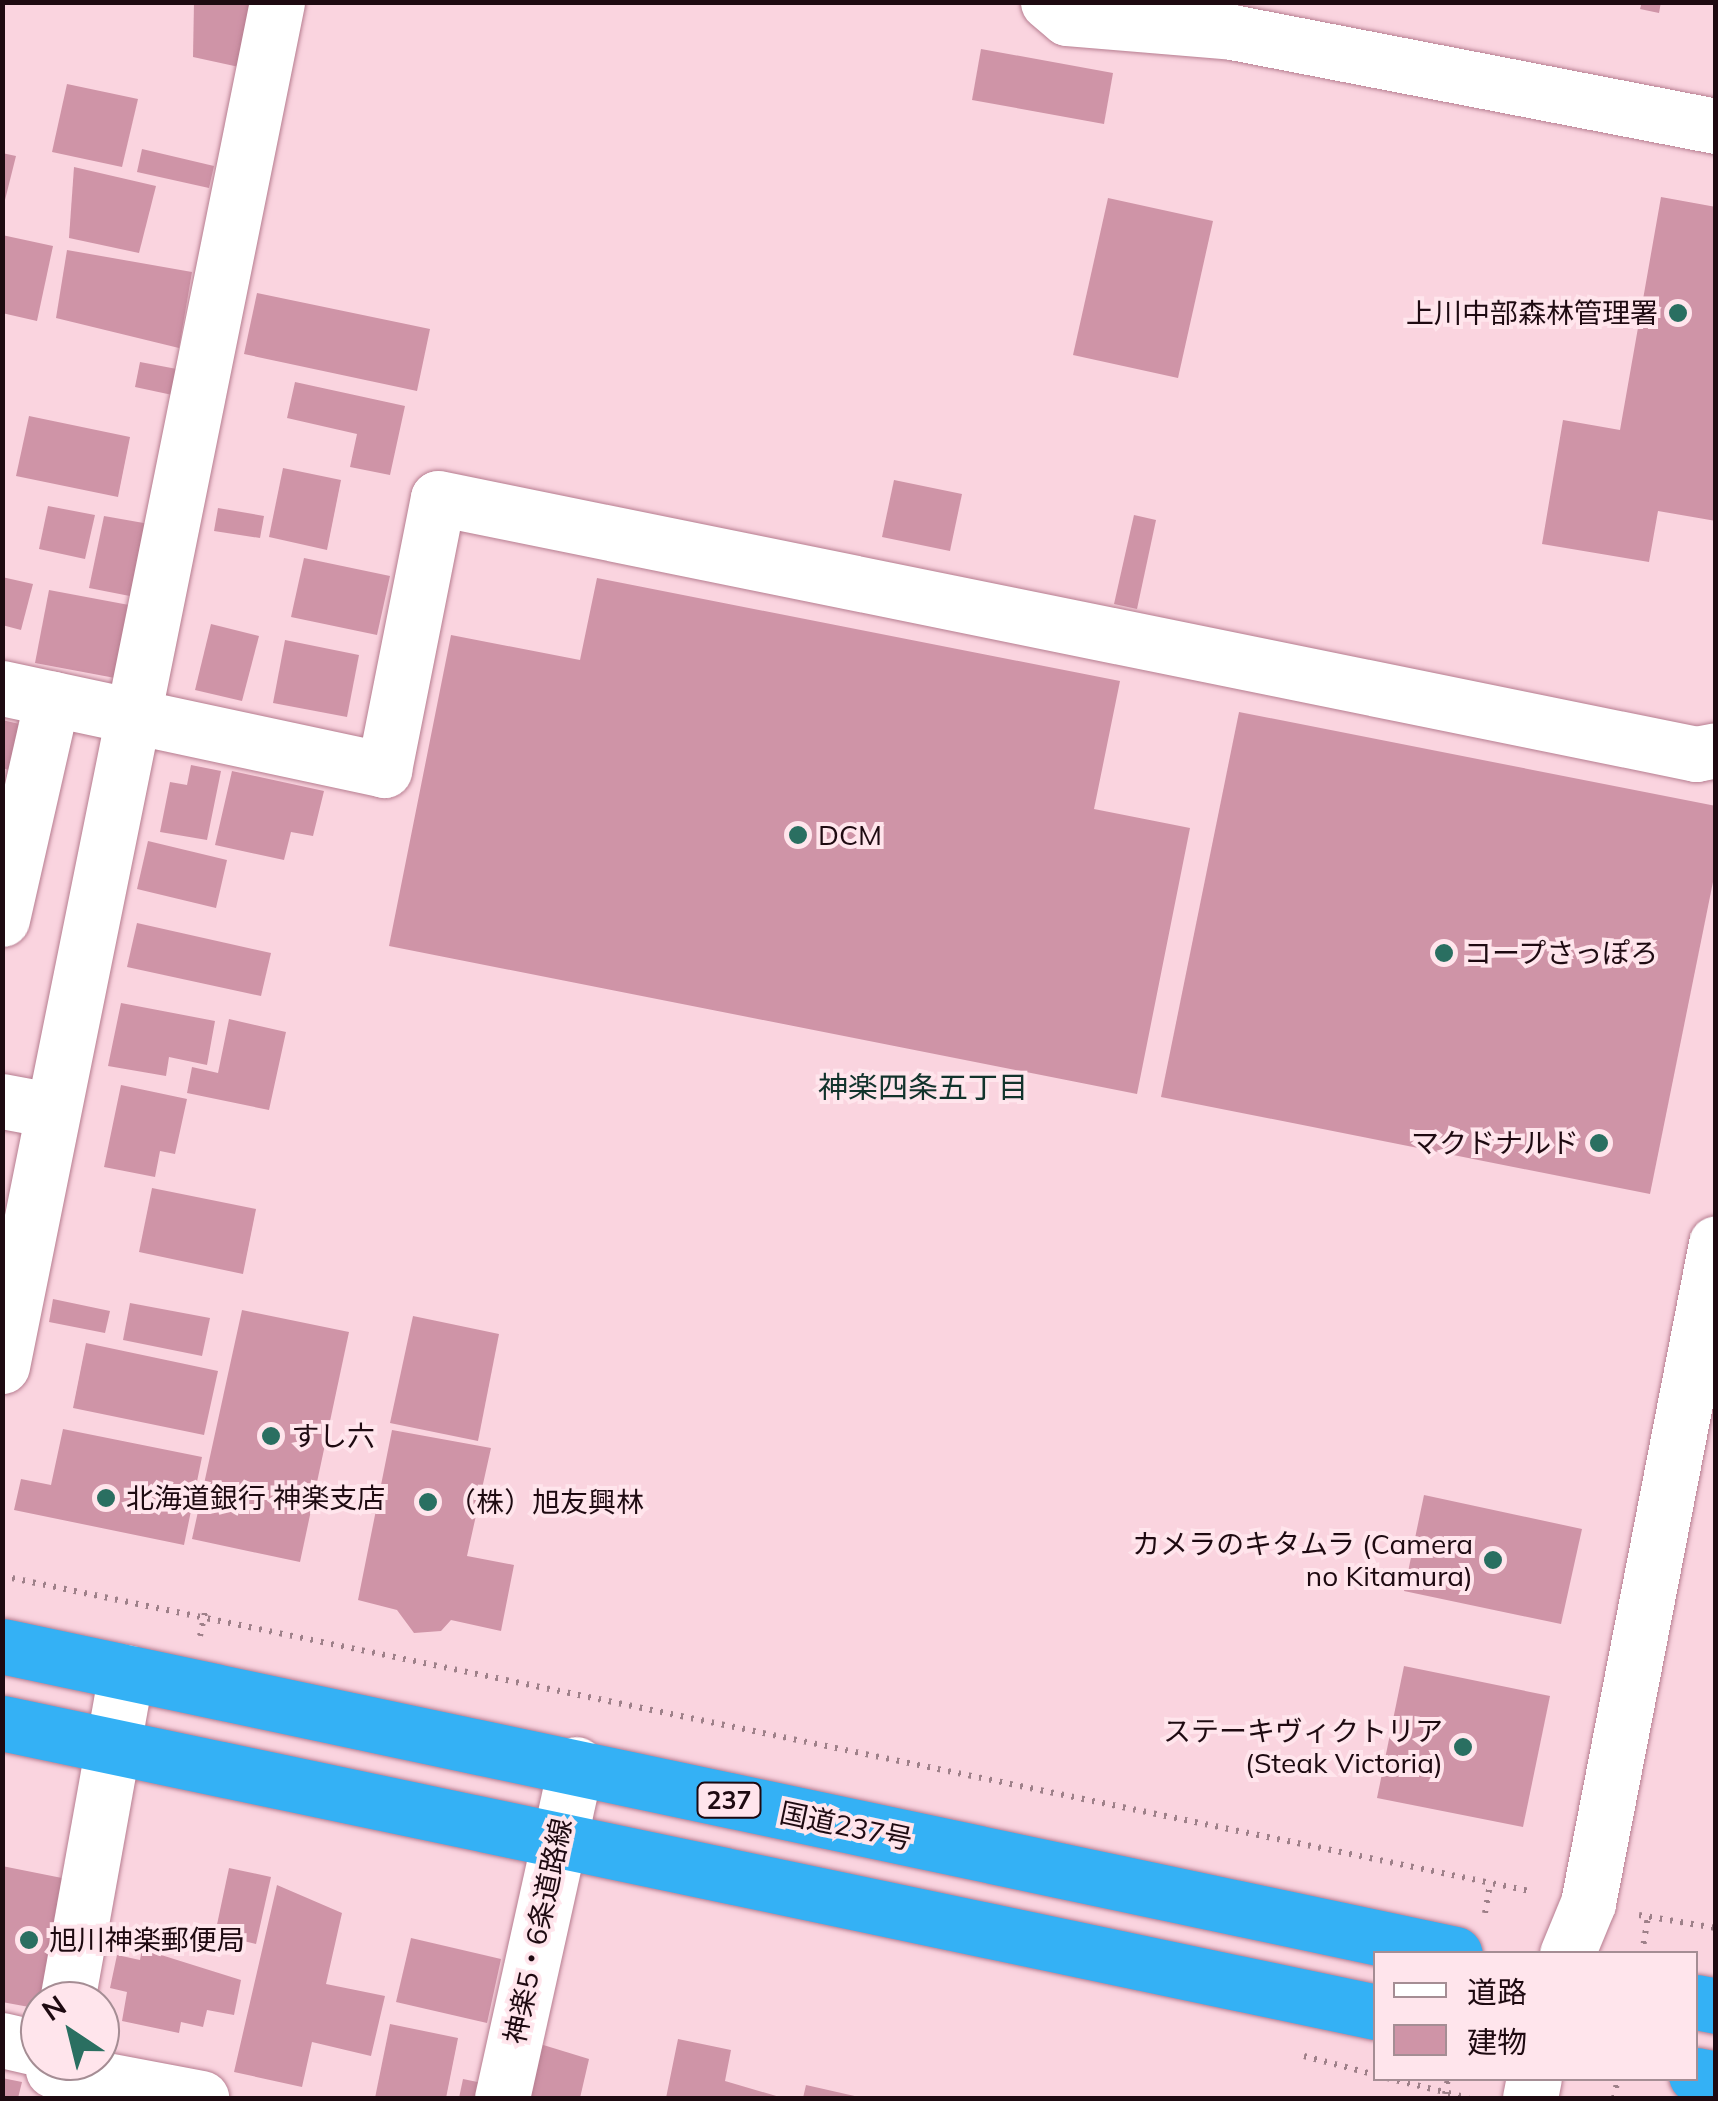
<!DOCTYPE html>
<meta charset="utf-8">
<style>
body{margin:0}
#map{position:relative;width:1718px;height:2101px;overflow:hidden;background:#fad4df;font-family:Mulish,"Noto Sans JP",sans-serif}
div>[style]{position:absolute}
.building>*{inset:0;background:#cf94a7}
.path>*{height:6px;margin-top:-3px;transform-origin:0;background:repeating-linear-gradient(90deg,#9e8089 0 2.5px,transparent 0 10.5px)}
.roads{filter:drop-shadow(0 0 2px #b67d90) drop-shadow(0 0 2px #b67d90)}
.minor>*{height:55px;margin:-27.5px;padding:0 27.5px;transform-origin:27.5px;border-radius:27.5px;background:#fff}
.highway>*{height:55px;margin:-27.5px;padding:0 27.5px;transform-origin:27.5px;border-radius:27.5px;background:#34b1f5}
.dots>*{width:28px;height:28px;translate:-50% -50%;box-sizing:border-box;border:5px solid #ffe5ec;border-radius:50%}
span{translate:-50% -50%;white-space:nowrap;text-align:center;line-height:1.15;-webkit-text-stroke:8px #ffe5ec;paint-order:stroke}
.shield-label span{padding:2px 8px;background:#ffe5ec;border:2px solid;border-radius:8px;-webkit-text-stroke-width:0}
.shield-label{font-size:25px;color:#1e0a11;font-weight:700}
.poi-label{font-size:28px;color:#1e0a11}
.right{translate:-100% -50%;text-align:right}
.left{translate:0 -50%;text-align:left}
.street-label{font-size:28px;color:#1e0a11}
.neighbourhood-label{font-size:30px;color:#12332c}
.frame{position:absolute;inset:0;border:5px solid #1e0a11;pointer-events:none}
.legend{position:absolute;left:1373px;top:1951px;width:325px;height:130px;box-sizing:border-box;background:#ffe5ec;border:2px solid #a58d94;margin:0;padding:12px 18px;list-style:none;font-size:30px;color:#1e0a11}
.legend li{display:flex;align-items:center;gap:20px;height:50px}
.legend b{width:50px;border:2px solid #a58d94}
.north{position:absolute;left:20px;top:1981px;width:100px;height:100px;box-sizing:border-box;background:#ffe5ec;border:2px solid #a58d94;border-radius:50%;rotate:325deg;font-size:28px;font-weight:700;line-height:40px;text-align:center;color:#1e0a11}
.north::after{content:'';display:block;margin:auto;width:35px;height:45px;background:#2a6f61;clip-path:polygon(50% 0,100% 100%,50% 72%,0 100%)}
</style>
<div id="map">
<div class="building">
<div style="clip-path:polygon(194px 2px,254px 2px,239px 67px,193px 57px)"></div>
<div style="clip-path:polygon(1642px 2px,1661px 2px,1659px 13px,1640px 9px)"></div>
<div style="clip-path:polygon(981px 49px,1113px 73px,1104px 124px,972px 100px)"></div>
<div style="clip-path:polygon(67px 84px,138px 99px,122px 167px,52px 152px)"></div>
<div style="clip-path:polygon(142px 149px,214px 166px,209px 188px,137px 172px)"></div>
<div style="clip-path:polygon(2px 153px,16px 156px,4px 204px,2px 204px)"></div>
<div style="clip-path:polygon(74px 167px,156px 186px,139px 253px,69px 238px)"></div>
<div style="clip-path:polygon(1661px 197px,1716px 207px,1716px 521px,1658px 511px,1649px 562px,1542px 544px,1563px 420px,1620px 430px)"></div>
<div style="clip-path:polygon(1108px 198px,1213px 221px,1178px 378px,1073px 355px)"></div>
<div style="clip-path:polygon(2px 235px,53px 246px,37px 321px,2px 313px)"></div>
<div style="clip-path:polygon(67px 250px,192px 272px,179px 348px,56px 318px)"></div>
<div style="clip-path:polygon(257px 293px,430px 329px,417px 391px,244px 354px)"></div>
<div style="clip-path:polygon(140px 362px,182px 370px,177px 396px,135px 387px)"></div>
<div style="clip-path:polygon(295px 382px,405px 406px,390px 475px,350px 467px,357px 434px,287px 418px)"></div>
<div style="clip-path:polygon(29px 416px,130px 437px,118px 497px,16px 476px)"></div>
<div style="clip-path:polygon(283px 468px,341px 480px,327px 550px,269px 537px)"></div>
<div style="clip-path:polygon(894px 480px,962px 494px,950px 551px,882px 537px)"></div>
<div style="clip-path:polygon(48px 506px,95px 515px,85px 559px,39px 549px)"></div>
<div style="clip-path:polygon(218px 508px,264px 516px,260px 538px,214px 531px)"></div>
<div style="clip-path:polygon(1134px 515px,1156px 520px,1137px 609px,1114px 604px)"></div>
<div style="clip-path:polygon(104px 516px,155px 525px,140px 598px,89px 588px)"></div>
<div style="clip-path:polygon(304px 558px,390px 576px,377px 635px,291px 617px)"></div>
<div style="clip-path:polygon(2px 577px,33px 584px,21px 630px,2px 625px)"></div>
<div style="clip-path:polygon(597px 578px,1120px 681px,1094px 809px,1190px 828px,1137px 1094px,389px 946px,451px 635px,580px 660px)"></div>
<div style="clip-path:polygon(49px 590px,129px 605px,115px 678px,35px 663px)"></div>
<div style="clip-path:polygon(211px 624px,259px 636px,242px 701px,195px 690px)"></div>
<div style="clip-path:polygon(285px 640px,359px 655px,347px 717px,273px 703px)"></div>
<div style="clip-path:polygon(1239px 712px,1716px 806px,1716px 867px,1650px 1194px,1161px 1097px)"></div>
<div style="clip-path:polygon(2px 720px,24px 725px,13px 771px,2px 768px)"></div>
<div style="clip-path:polygon(191px 765px,221px 771px,207px 840px,160px 832px,170px 782px,187px 785px)"></div>
<div style="clip-path:polygon(232px 771px,324px 791px,313px 836px,291px 832px,284px 860px,215px 845px)"></div>
<div style="clip-path:polygon(148px 841px,227px 860px,216px 908px,137px 889px)"></div>
<div style="clip-path:polygon(137px 923px,271px 953px,261px 996px,127px 967px)"></div>
<div style="clip-path:polygon(121px 1003px,215px 1021px,207px 1065px,169px 1057px,166px 1076px,108px 1066px)"></div>
<div style="clip-path:polygon(229px 1019px,286px 1032px,269px 1110px,187px 1093px,192px 1067px,218px 1073px)"></div>
<div style="clip-path:polygon(121px 1085px,187px 1099px,175px 1154px,160px 1151px,155px 1177px,104px 1167px)"></div>
<div style="clip-path:polygon(152px 1188px,256px 1209px,243px 1274px,139px 1252px)"></div>
<div style="clip-path:polygon(53px 1299px,110px 1311px,105px 1333px,49px 1322px)"></div>
<div style="clip-path:polygon(130px 1303px,210px 1318px,202px 1356px,123px 1340px)"></div>
<div style="clip-path:polygon(242px 1310px,349px 1332px,300px 1562px,192px 1539px)"></div>
<div style="clip-path:polygon(413px 1316px,499px 1334px,478px 1441px,390px 1423px)"></div>
<div style="clip-path:polygon(86px 1343px,218px 1371px,204px 1435px,73px 1408px)"></div>
<div style="clip-path:polygon(63px 1429px,202px 1457px,184px 1545px,14px 1510px,21px 1479px,51px 1485px)"></div>
<div style="clip-path:polygon(392px 1430px,491px 1448px,467px 1556px,514px 1565px,501px 1631px,451px 1620px,441px 1631px,414px 1633px,397px 1610px,358px 1600px)"></div>
<div style="clip-path:polygon(1424px 1495px,1582px 1529px,1561px 1624px,1404px 1591px)"></div>
<div style="clip-path:polygon(1404px 1666px,1550px 1696px,1523px 1827px,1377px 1798px)"></div>
<div style="clip-path:polygon(2px 1866px,67px 1879px,40px 2009px,2px 2002px)"></div>
<div style="clip-path:polygon(229px 1868px,271px 1877px,256px 1944px,215px 1934px)"></div>
<div style="clip-path:polygon(277px 1885px,342px 1913px,326px 1984px,385px 1996px,371px 2056px,312px 2042px,302px 2087px,234px 2072px)"></div>
<div style="clip-path:polygon(411px 1938px,501px 1959px,487px 2023px,396px 2002px)"></div>
<div style="clip-path:polygon(142px 1949px,241px 1980px,234px 2015px,207px 2010px,203px 2027px,181px 2022px,179px 2033px,122px 2021px,127px 1992px,110px 1988px,117px 1955px,140px 1960px)"></div>
<div style="clip-path:polygon(390px 2024px,458px 2038px,446px 2098px,375px 2098px)"></div>
<div style="clip-path:polygon(678px 2039px,731px 2050px,725px 2081px,783px 2098px,666px 2098px)"></div>
<div style="clip-path:polygon(527px 2040px,589px 2059px,580px 2098px,515px 2098px)"></div>
<div style="clip-path:polygon(2px 2078px,22px 2082px,18px 2098px,2px 2098px)"></div>
<div style="clip-path:polygon(463px 2079px,487px 2084px,484px 2098px,459px 2098px)"></div>
<div style="clip-path:polygon(806px 2085px,859px 2097px,859px 2098px,803px 2098px)"></div>
</div>
<div class="path">
<div style="left:2px;top:1576px;width:1564px;rotate:11.65deg"></div>
<div style="left:200px;top:1636px;width:25px;rotate:-78deg"></div>
<div style="left:1485px;top:1913px;width:29px;rotate:-80deg"></div>
<div style="left:1639px;top:1915px;width:78px;rotate:9.6deg"></div>
<div style="left:1642px;top:1954px;width:37px;rotate:-81deg"></div>
<div style="left:1304px;top:2056px;width:74px;rotate:14.8deg"></div>
<div style="left:1387px;top:2078px;width:84px;rotate:13.7deg"></div>
<div style="left:1445px;top:2094px;width:16px;rotate:-79deg"></div>
<div style="left:1614px;top:2098px;width:20px;rotate:-79deg"></div>
</div>
<div class="roads">
<div class="minor">
<div style="left:1048px;top:2px;width:25px;rotate:40deg"></div>
<div style="left:1067px;top:18px;width:166px;rotate:4.8deg"></div>
<div style="left:1232px;top:32px;width:493px;rotate:11deg"></div>
<div style="left:2px;top:688px;width:391px;rotate:12.1deg"></div>
<div style="left:384px;top:770px;width:277px;rotate:-78.8deg"></div>
<div style="left:438px;top:498px;width:1284px;rotate:11.5deg"></div>
<div style="left:1696px;top:754px;width:20px;rotate:-11deg"></div>
<div style="left:2px;top:919px;width:226px;rotate:-77.2deg"></div>
<div style="left:2px;top:1101px;width:49px;rotate:10.6deg"></div>
<div style="left:2px;top:1366px;width:1391px;rotate:-78.6deg"></div>
<div style="left:1567px;top:1954px;width:55px;rotate:-67.6deg"></div>
<div style="left:1588px;top:1903px;width:672px;rotate:-79.02deg"></div>
<div style="left:67px;top:2001px;width:334px;rotate:-79.8deg"></div>
<div style="left:2px;top:2040px;width:39px;rotate:13deg"></div>
<div style="left:53px;top:2070px;width:151px;rotate:10.7deg"></div>
<div style="left:502px;top:2098px;width:342px;rotate:-77.5deg"></div>
<div style="left:1530px;top:2098px;width:20px;rotate:-79deg"></div>
</div>
<div class="highway">
<div style="left:2px;top:1646px;width:1485px;rotate:11.97deg"></div>
<div style="left:2px;top:1723px;width:1404px;rotate:11.88deg"></div>
<div style="left:1696px;top:2002px;width:20px;rotate:11deg"></div>
<div style="left:1696px;top:2075px;width:20px;rotate:11deg"></div>
</div>
</div>
<div class="dots">
<div style="left:1678px;top:313px;background:#2a6f61"></div>
<div style="left:798px;top:835px;background:#2a6f61"></div>
<div style="left:1444px;top:953px;background:#2a6f61"></div>
<div style="left:1599px;top:1143px;background:#2a6f61"></div>
<div style="left:271px;top:1436px;background:#2a6f61"></div>
<div style="left:106px;top:1498px;background:#2a6f61"></div>
<div style="left:428px;top:1502px;background:#2a6f61"></div>
<div style="left:1493px;top:1560px;background:#2a6f61"></div>
<div style="left:1463px;top:1747px;background:#2a6f61"></div>
<div style="left:29px;top:1940px;background:#2a6f61"></div>
</div>
<div class="shield-label">
<span style="left:729px;top:1800px">237</span>
</div>
<div class="poi-label">
<span class="right" style="left:1658px;top:313px">上川中部森林管理署</span>
<span class="left" style="left:818px;top:835px">DCM</span>
<span class="left" style="left:1464px;top:953px">コープさっぽろ</span>
<span class="right" style="left:1579px;top:1143px">マクドナルド</span>
<span class="left" style="left:291px;top:1436px">すし六</span>
<span class="left" style="left:126px;top:1498px">北海道銀行 神楽支店</span>
<span class="left" style="left:448px;top:1502px">（株）旭友興林</span>
<span class="right" style="left:1473px;top:1560px">カメラのキタムラ (Camera<br>no Kitamura)</span>
<span class="right" style="left:1443px;top:1747px">ステーキヴィクトリア<br>(Steak Victoria)</span>
<span class="left" style="left:49px;top:1940px">旭川神楽郵便局</span>
</div>
<div class="street-label">
<span style="left:846px;top:1826px;rotate:12deg">国道237号</span>
<span style="left:538px;top:1931px;rotate:-78deg">神楽5・6条道路線</span>
</div>
<div class="neighbourhood-label">
<span style="left:923px;top:1087px">神楽四条五丁目</span>
</div>
<div class="frame"></div>
<ul class="legend">
<li><b style="height:12px;background:#fff"></b>道路</li>
<li><b style="height:28px;background:#cf94a7"></b>建物</li>
</ul>
<div class="north">N</div>
</div>
